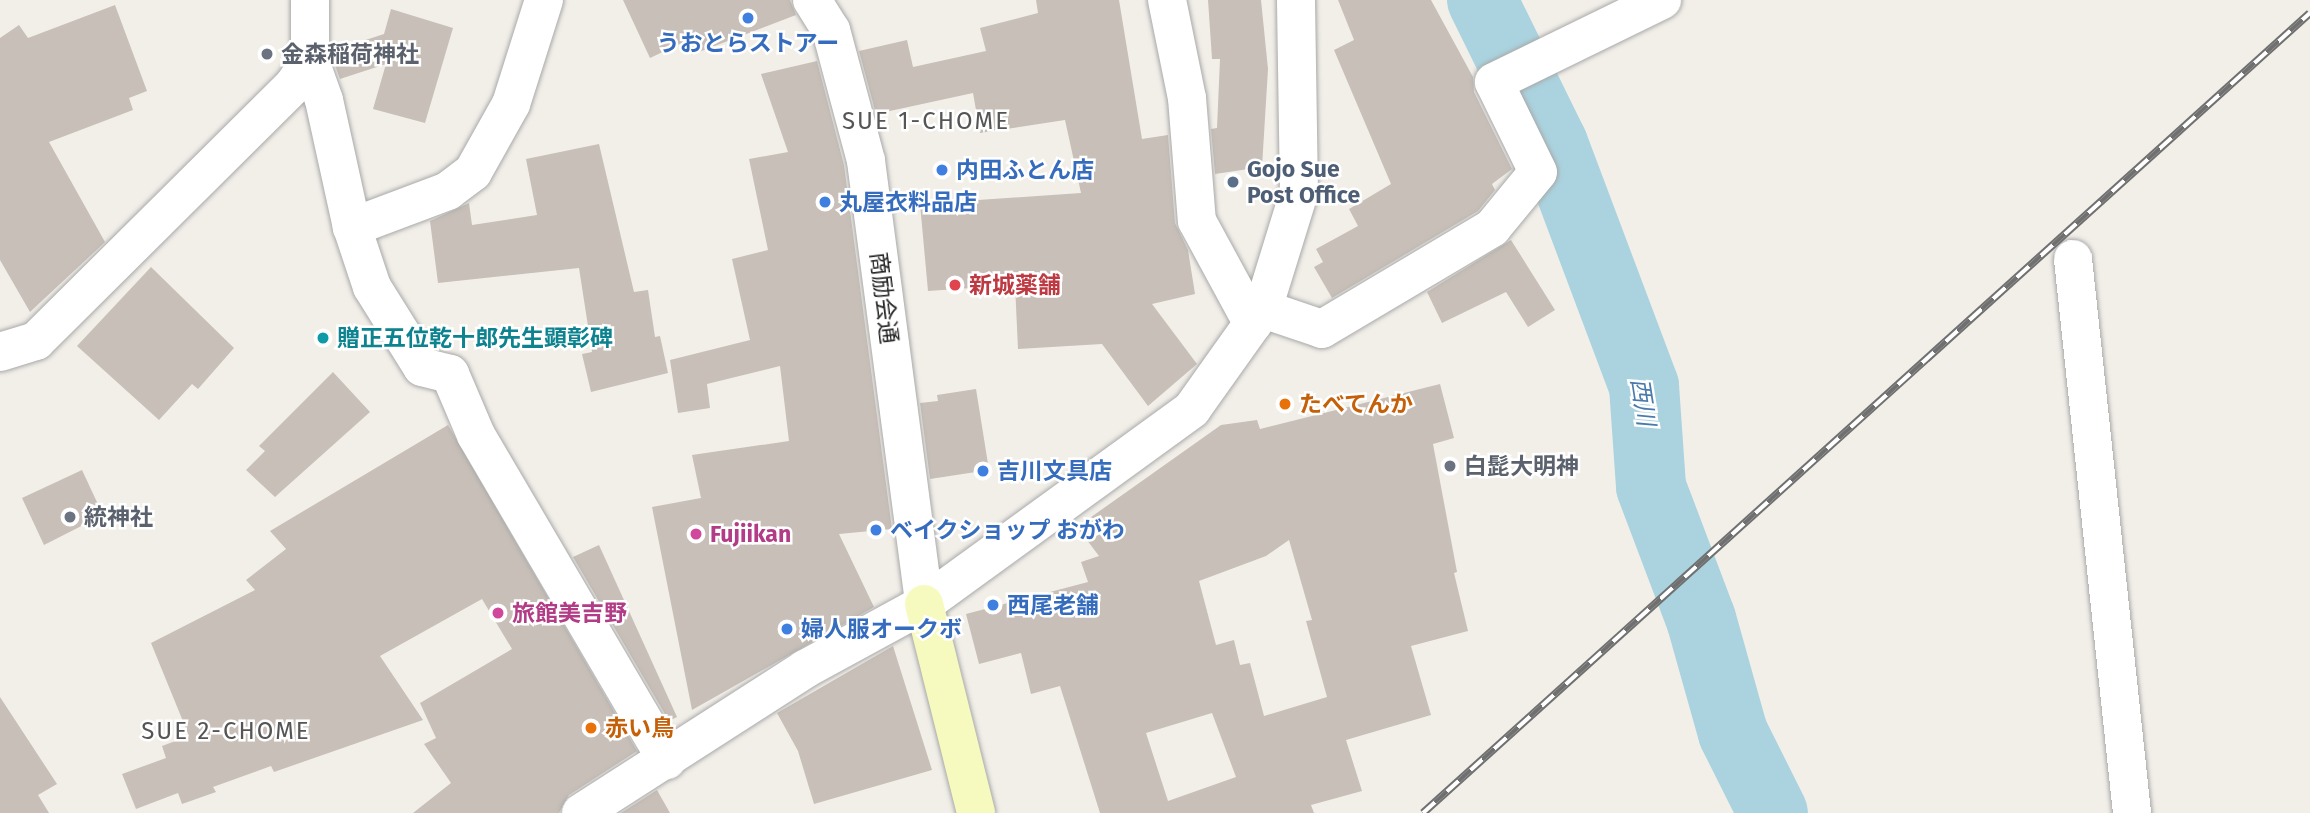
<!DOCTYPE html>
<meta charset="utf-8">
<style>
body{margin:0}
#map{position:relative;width:2310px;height:813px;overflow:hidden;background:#f2efe9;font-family:"Fira Sans","Noto Sans JP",sans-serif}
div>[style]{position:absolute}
.river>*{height:70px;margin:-35px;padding:0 35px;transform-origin:35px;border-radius:35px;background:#aad3df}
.building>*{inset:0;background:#c7bfb8}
.roads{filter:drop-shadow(0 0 2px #a9a9a9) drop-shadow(0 0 2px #a9a9a9)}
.street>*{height:38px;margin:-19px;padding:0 19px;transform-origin:19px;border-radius:19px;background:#fff}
.secondary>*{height:38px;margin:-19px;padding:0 19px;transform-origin:19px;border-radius:19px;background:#f7fabf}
.rail>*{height:8px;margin-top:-4px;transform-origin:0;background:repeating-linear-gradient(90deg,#fff 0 16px,#707070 0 32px);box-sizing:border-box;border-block:2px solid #707070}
.dots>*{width:19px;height:19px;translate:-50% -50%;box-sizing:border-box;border:4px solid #fff;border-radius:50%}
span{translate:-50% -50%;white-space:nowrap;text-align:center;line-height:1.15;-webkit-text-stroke:5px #fff;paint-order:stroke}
.shop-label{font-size:23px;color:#366cbe;font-weight:700}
.left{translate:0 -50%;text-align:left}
.worship-label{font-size:23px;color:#5b616d;font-weight:700}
.service-label{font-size:23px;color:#4e5e75;font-weight:700}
.health-label{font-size:23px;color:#be3a42;font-weight:700}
.street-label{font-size:23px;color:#222}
.culture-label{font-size:23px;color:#0d838f;font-weight:700}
.food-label{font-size:23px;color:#c56008;font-weight:700}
.hotel-label{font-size:23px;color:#b23c85;font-weight:700}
.neighbourhood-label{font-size:24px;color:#555;letter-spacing:2px}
.water-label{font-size:24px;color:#4a7aab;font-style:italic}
</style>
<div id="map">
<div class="river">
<div style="left:1482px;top:0;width:161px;rotate:63.8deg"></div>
<div style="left:1553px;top:144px;width:259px;rotate:69.4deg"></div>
<div style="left:1644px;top:386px;width:101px;rotate:86deg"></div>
<div style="left:1651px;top:487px;width:141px;rotate:69.3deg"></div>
<div style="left:1701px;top:619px;width:118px;rotate:74.3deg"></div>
<div style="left:1733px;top:733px;width:89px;rotate:63.4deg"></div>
</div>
<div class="building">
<div style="clip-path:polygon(623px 0,790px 0,796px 15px,691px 55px,686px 41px,650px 58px)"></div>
<div style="clip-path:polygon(1036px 0,1119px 0,1142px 139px,1168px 135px,1175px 223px,1188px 250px,1195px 294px,1152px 304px,1197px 364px,1148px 406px,1102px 344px,1018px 349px,1015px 285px,928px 291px,920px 204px,1081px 193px,1065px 120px,980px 133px,973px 93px,876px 114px,859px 51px,907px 40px,913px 67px,986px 51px,980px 28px,1038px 13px)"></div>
<div style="clip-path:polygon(1208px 0,1261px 0,1268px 69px,1262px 167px,1215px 174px,1211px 129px,1217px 128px,1220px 59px,1212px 59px)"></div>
<div style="clip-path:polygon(1338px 0,1431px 0,1473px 77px,1474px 92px,1512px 169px,1492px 184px,1495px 190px,1478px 211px,1332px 298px,1314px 267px,1323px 262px,1316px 249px,1358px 226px,1349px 209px,1391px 184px,1334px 50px,1354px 40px)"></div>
<div style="clip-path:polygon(115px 5px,147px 91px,129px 98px,133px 110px,49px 142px,105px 242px,30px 312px,0 260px,0 38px,19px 25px,28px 38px)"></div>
<div style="clip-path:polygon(391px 9px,453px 28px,425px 123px,373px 109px,386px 64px,340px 79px,332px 57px,332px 51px,384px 34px)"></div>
<div style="clip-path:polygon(817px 61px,844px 165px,892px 529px,839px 534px,874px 607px,692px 710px,652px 507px,701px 498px,692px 455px,789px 441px,780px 366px,707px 384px,710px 408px,678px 413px,670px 360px,750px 340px,732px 259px,768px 250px,749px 159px,788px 152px,761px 74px)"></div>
<div style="clip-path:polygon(599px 144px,634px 292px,648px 290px,655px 337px,660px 336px,668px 373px,591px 392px,582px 354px,592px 352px,579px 268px,438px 283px,430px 221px,469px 203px,472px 225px,537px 215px,526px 159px)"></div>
<div style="clip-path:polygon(1511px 240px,1555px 310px,1528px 327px,1506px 292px,1442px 323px,1427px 292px)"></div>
<div style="clip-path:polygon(151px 267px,234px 348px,198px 389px,192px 384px,159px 420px,77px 346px)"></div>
<div style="clip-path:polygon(333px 372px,370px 412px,275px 497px,246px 470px,265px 451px,259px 446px)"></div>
<div style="clip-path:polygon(evenodd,1440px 384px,1454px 438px,1433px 444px,1457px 572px,1454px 573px,1468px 631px,1411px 646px,1431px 715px,1346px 740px,1362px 791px,1311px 805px,1314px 813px,1100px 813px,1060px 686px,1031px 694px,1021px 653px,979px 664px,966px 614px,1088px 582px,1081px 562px,1099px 556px,1077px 527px,1221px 425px,1257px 420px,1260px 429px,1440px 384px,1289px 540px,1312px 620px,1306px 621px,1327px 697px,1264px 716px,1250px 663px,1240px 665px,1234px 640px,1216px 645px,1199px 581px,1266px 556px,1289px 540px,1440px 384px,1212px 713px,1236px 777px,1168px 801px,1146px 733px,1212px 713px)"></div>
<div style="clip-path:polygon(976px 389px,989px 470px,930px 479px,920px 403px,938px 401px,937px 395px)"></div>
<div style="clip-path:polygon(448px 425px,637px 751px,569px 795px,559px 813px,413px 813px,451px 783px,424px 744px,436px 738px,420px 703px,512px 649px,482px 599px,380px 656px,423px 720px,274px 772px,271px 766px,213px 787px,216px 792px,182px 804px,178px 793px,136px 809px,122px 774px,166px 758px,162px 746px,189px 736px,151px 643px,255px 590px,246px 580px,286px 549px,270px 531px)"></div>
<div style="clip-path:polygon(82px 470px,103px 515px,44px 545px,22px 498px)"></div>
<div style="clip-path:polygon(599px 545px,677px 717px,669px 721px,573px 557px)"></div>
<div style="clip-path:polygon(893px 646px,932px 770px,814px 804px,798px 751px,777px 713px)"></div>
<div style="clip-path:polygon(0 697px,57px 784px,38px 795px,49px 813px,0 813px)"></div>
<div style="clip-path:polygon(657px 790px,670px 813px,621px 813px)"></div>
</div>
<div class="roads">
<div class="street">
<div style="left:310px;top:0;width:61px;rotate:90deg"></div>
<div style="left:310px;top:61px;width:41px;rotate:70.3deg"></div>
<div style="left:324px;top:100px;width:130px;rotate:77.6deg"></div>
<div style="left:544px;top:0;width:109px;rotate:107.6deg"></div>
<div style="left:511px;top:104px;width:78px;rotate:119.2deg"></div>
<div style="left:473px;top:172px;width:31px;rotate:143deg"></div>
<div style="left:448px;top:191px;width:103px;rotate:159.4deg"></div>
<div style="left:352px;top:227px;width:63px;rotate:71.6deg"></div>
<div style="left:372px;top:287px;width:94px;rotate:58deg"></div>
<div style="left:422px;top:367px;width:29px;rotate:14deg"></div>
<div style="left:450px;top:374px;width:66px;rotate:66.9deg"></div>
<div style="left:476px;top:435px;width:377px;rotate:59.6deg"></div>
<div style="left:812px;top:0;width:36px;rotate:58deg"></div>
<div style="left:831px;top:30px;width:136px;rotate:75deg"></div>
<div style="left:866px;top:161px;width:447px;rotate:82.5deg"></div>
<div style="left:1167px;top:0;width:100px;rotate:78.5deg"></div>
<div style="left:1187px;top:98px;width:123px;rotate:85.4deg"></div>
<div style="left:1197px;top:221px;width:117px;rotate:61.5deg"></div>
<div style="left:2073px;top:259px;width:557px;rotate:83.92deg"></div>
<div style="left:1263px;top:309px;width:62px;rotate:18.7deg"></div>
<div style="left:1322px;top:329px;width:198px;rotate:-30.7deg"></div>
<div style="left:1492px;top:228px;width:72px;rotate:-50.6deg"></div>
<div style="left:1538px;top:172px;width:100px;rotate:-116.1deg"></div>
<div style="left:1494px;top:82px;width:187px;rotate:-26deg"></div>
<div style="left:0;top:352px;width:38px;rotate:-17deg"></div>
<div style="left:36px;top:341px;width:362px;rotate:-44.8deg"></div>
<div style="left:293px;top:86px;width:30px;rotate:-56deg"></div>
<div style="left:581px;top:813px;width:266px;rotate:-32.7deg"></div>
<div style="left:805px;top:669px;width:136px;rotate:-28.6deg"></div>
<div style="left:924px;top:604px;width:331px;rotate:-36deg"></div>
<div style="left:1192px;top:409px;width:123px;rotate:-54.6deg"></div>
<div style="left:1263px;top:309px;width:121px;rotate:-72.8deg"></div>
<div style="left:1299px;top:193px;width:193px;rotate:-90.9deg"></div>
</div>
<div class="secondary">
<div style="left:924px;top:604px;width:215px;rotate:76deg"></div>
</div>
</div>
<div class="rail">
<div style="left:1423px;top:813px;width:1194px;rotate:-42.05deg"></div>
</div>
<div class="dots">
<div style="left:748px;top:18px;background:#3f7fe0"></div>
<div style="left:267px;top:54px;background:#6b7280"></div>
<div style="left:942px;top:170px;background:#3f7fe0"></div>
<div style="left:1233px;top:182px;background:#5c6f8a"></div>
<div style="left:825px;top:202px;background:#3f7fe0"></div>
<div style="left:955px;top:285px;background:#e0444e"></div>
<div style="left:323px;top:338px;background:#0f9aa8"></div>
<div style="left:1285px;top:404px;background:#e8710a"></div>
<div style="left:1450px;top:466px;background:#6b7280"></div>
<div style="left:983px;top:471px;background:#3f7fe0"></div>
<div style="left:70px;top:517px;background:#6b7280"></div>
<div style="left:876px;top:530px;background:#3f7fe0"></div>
<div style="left:696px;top:534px;background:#d1479c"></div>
<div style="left:993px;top:605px;background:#3f7fe0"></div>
<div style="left:498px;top:613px;background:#d1479c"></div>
<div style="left:787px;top:629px;background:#3f7fe0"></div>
<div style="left:591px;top:728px;background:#e8710a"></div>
</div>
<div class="shop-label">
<span style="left:748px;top:43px">うおとらストアー</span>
<span class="left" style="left:956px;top:170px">内田ふとん店</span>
<span class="left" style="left:839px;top:202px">丸屋衣料品店</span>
<span class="left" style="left:997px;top:471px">吉川文具店</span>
<span class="left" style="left:890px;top:530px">ベイクショップ おがわ</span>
<span class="left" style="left:1007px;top:605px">西尾老舗</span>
<span class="left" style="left:801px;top:629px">婦人服オークボ</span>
</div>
<div class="worship-label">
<span class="left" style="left:281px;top:54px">金森稲荷神社</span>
<span class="left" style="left:1464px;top:466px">白髭大明神</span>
<span class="left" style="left:84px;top:517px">統神社</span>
</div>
<div class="service-label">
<span class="left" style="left:1247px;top:182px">Gojo Sue<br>Post Office</span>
</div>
<div class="health-label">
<span class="left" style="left:969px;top:285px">新城薬舗</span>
</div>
<div class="street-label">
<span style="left:884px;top:298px;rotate:83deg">商励会通</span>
</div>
<div class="culture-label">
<span class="left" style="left:337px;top:338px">贈正五位乾十郎先生顕彰碑</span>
</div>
<div class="food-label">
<span class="left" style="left:1299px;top:404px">たべてんか</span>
<span class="left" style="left:605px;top:728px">赤い鳥</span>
</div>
<div class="hotel-label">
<span class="left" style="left:710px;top:534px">Fujiikan</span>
<span class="left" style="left:512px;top:613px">旅館美吉野</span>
</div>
<div class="neighbourhood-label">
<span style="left:926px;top:122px">SUE 1-CHOME</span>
<span style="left:226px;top:732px">SUE 2-CHOME</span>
</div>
<div class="water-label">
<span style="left:1642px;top:402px;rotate:81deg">西川</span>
</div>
</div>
